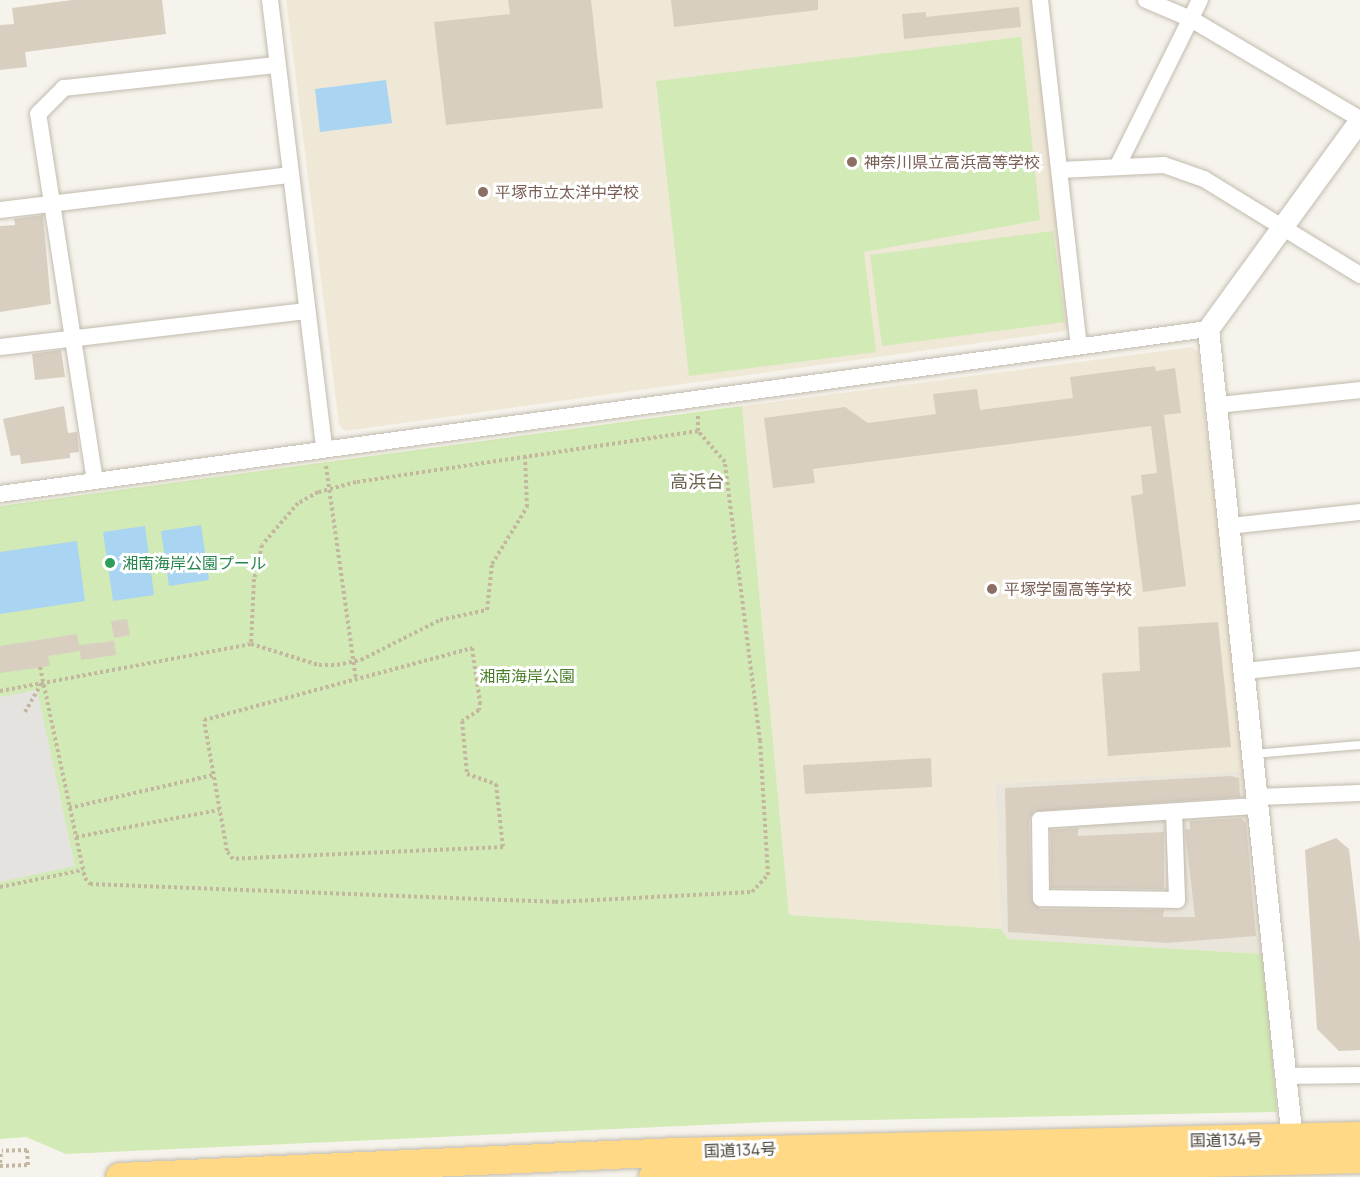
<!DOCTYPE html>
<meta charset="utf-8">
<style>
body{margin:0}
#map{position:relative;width:1360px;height:1177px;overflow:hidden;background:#f6f3ec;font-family:Manrope,"Noto Sans JP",sans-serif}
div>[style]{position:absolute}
.residential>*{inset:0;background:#eae5da}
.education>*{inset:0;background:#efe8d6}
.green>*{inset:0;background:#d2eab5}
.parking>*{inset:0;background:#e5e3e0}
.water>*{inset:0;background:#a9d4f2}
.building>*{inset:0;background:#d8cfc1}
.path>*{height:4px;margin-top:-2px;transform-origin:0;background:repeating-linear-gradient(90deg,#c4b79f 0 3px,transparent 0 6px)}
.roads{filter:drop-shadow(0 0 2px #c2bbae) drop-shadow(0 0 2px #c2bbae)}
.service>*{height:8px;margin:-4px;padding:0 4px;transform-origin:4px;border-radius:4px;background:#fff}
.minor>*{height:16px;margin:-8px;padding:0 8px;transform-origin:8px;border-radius:8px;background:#fff}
.tertiary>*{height:21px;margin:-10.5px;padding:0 10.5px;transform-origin:10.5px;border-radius:10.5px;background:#fff}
.trunk>*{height:28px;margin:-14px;padding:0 14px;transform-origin:14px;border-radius:14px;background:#ffd985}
.dots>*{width:16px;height:16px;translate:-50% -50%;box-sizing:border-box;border:3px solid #fff;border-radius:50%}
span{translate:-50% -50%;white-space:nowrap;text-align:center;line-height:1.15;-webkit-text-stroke:6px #fff;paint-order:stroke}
.education-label{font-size:16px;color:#785e54}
.left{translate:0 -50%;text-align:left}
.leisure-label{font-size:16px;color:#27864d}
.park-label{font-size:16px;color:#4a7f2a}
.street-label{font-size:16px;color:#4b4439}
.neighbourhood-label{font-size:18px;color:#6e6250}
</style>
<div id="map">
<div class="residential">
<div style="clip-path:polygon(1247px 771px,1264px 954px,1008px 939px,1001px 929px,995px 783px)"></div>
</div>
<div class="education">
<div style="clip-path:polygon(286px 0,1033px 0,1071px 324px,1065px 331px,345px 431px,339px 425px)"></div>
<div style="clip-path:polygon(1193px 347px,1198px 354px,1247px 771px,995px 783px,1001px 929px,789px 915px,742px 406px)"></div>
</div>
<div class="green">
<div style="clip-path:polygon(1021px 37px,1040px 220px,864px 252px,876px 352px,689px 376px,656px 81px)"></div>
<div style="clip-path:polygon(1053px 231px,1065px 322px,882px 346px,870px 255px)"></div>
<div style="clip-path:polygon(742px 406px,789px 915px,1001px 929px,1008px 939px,1264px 954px,1277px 1112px,767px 1122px,66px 1154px,26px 1137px,0 1139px,0 506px)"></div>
</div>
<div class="parking">
<div style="clip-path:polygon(37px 690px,75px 866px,0 882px,0 697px)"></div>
</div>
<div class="water">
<div style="clip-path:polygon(386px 80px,392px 123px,320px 132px,315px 89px)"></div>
<div style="clip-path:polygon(201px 525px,209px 580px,169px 586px,161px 531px)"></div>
<div style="clip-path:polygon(145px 526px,154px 595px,113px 601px,103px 532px)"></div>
<div style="clip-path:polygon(77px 541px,85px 601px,0 614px,0 552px)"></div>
</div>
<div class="building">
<div style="clip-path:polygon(72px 0,162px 0,166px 34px,25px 52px,27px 67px,0 70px,0 25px,14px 24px,12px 8px)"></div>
<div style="clip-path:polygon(508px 0,591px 0,603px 108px,446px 125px,434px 22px,510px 14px)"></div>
<div style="clip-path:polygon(671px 0,818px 0,818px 10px,674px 27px)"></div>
<div style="clip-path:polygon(1019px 7px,1021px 27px,904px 39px,902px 14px,926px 12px,926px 17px)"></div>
<div style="clip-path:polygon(43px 215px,51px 304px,0 312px,0 226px,15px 225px,14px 219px)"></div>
<div style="clip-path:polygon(61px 350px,65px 377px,35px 380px,32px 354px)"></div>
<div style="clip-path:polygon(1155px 366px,1156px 371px,1175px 368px,1181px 413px,1164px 415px,1186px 586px,1143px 592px,1131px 496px,1143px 494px,1141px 475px,1157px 473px,1151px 426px,813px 469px,815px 483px,773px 488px,764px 418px,845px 407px,868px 423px,936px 414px,933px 394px,977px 389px,980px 410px,1073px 398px,1070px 377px)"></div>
<div style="clip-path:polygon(64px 406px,68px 433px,77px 432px,79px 452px,70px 453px,70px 458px,21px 464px,20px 455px,11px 456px,3px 419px)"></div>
<div style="clip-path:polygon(127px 619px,130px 635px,114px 638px,111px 621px)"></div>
<div style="clip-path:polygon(1218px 622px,1231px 747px,1108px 756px,1102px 673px,1140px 671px,1138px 627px)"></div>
<div style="clip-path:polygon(77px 634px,79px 645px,114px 641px,116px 655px,81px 660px,80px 651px,48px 656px,50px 666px,0 673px,0 646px)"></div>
<div style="clip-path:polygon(931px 758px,932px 787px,805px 794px,803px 765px)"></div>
<div style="clip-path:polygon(1231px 776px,1239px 778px,1240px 797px,1035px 811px,1029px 820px,1031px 899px,1041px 909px,1164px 910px,1163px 917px,1195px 917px,1185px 830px,1190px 829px,1190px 821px,1241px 818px,1246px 823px,1256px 936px,1167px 943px,1008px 932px,1005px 788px)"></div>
<div style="clip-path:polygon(1078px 828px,1078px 836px,1164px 832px,1164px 889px,1051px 888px,1051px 830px)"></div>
<div style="clip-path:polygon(1336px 838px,1349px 849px,1360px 943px,1360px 1050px,1339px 1051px,1317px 1029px,1305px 850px)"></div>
</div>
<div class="path">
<div style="left:698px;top:431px;width:17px;rotate:-90deg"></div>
<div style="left:326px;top:466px;width:215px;rotate:82deg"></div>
<div style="left:472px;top:648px;width:55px;rotate:81.6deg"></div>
<div style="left:480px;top:702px;width:8px;rotate:97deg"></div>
<div style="left:479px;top:710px;width:20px;rotate:147deg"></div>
<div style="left:462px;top:721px;width:53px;rotate:84.6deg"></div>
<div style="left:467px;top:774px;width:31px;rotate:19deg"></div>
<div style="left:496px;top:784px;width:63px;rotate:83.7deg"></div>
<div style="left:503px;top:847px;width:270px;rotate:177.5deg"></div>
<div style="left:233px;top:859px;width:10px;rotate:-127deg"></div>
<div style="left:227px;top:851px;width:133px;rotate:-100deg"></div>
<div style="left:204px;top:720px;width:278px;rotate:-15deg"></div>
<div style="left:40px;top:667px;width:216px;rotate:78deg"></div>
<div style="left:85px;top:878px;width:8px;rotate:50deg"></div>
<div style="left:90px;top:884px;width:465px;rotate:2.2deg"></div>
<div style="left:555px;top:902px;width:197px;rotate:-2.9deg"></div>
<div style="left:752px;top:892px;width:23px;rotate:-47deg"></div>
<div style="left:768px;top:875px;width:134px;rotate:-93.4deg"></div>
<div style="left:760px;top:741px;width:281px;rotate:-97.2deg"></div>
<div style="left:725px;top:462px;width:41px;rotate:-131.1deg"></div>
<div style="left:698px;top:431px;width:346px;rotate:171.5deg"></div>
<div style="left:356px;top:482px;width:39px;rotate:165deg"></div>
<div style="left:318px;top:492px;width:23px;rotate:151deg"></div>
<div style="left:298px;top:503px;width:55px;rotate:130.6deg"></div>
<div style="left:262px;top:545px;width:35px;rotate:103deg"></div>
<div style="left:254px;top:579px;width:65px;rotate:92.6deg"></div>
<div style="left:0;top:691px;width:255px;rotate:-10.6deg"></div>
<div style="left:251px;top:644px;width:71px;rotate:17.2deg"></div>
<div style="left:319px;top:665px;width:18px"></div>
<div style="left:337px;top:665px;width:25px;rotate:-12deg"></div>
<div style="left:361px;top:660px;width:89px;rotate:-26.9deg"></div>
<div style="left:440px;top:620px;width:48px;rotate:-12deg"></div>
<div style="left:487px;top:610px;width:46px;rotate:-83.8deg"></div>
<div style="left:492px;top:564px;width:67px;rotate:-58.4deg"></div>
<div style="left:527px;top:507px;width:52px;rotate:-92.2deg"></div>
<div style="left:25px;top:712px;width:34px;rotate:-60deg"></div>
<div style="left:69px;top:808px;width:148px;rotate:-12.9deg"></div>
<div style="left:76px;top:837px;width:146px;rotate:-10.7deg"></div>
<div style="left:0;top:887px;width:85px;rotate:-11.6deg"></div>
<div style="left:0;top:1163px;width:12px;rotate:-85deg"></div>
<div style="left:0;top:1166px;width:28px;rotate:-2deg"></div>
<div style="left:28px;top:1165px;width:15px;rotate:-94deg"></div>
<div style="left:27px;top:1150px;width:25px;rotate:178deg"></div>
</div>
<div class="roads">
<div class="service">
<div style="left:1254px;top:754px;width:106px;rotate:-4.9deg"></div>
</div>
<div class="minor">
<div style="left:270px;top:0;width:452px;rotate:83.1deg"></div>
<div style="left:1040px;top:0;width:348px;rotate:83.6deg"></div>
<div style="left:1146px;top:0;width:49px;rotate:22.9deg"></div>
<div style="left:1191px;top:19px;width:196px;rotate:30.6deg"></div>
<div style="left:1118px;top:165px;width:184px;rotate:-63.6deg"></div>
<div style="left:1060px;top:170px;width:104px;rotate:-2.8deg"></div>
<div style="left:1164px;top:165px;width:42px;rotate:19.3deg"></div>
<div style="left:1204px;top:179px;width:183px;rotate:31.6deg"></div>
<div style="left:0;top:210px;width:293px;rotate:-6.9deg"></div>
<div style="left:0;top:347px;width:309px;rotate:-6.7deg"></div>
<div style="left:1218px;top:405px;width:143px;rotate:-6deg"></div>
<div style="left:95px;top:481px;width:371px;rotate:-98.8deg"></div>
<div style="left:38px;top:114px;width:37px;rotate:-45deg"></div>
<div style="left:64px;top:88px;width:214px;rotate:-6.2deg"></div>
<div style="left:0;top:494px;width:1219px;rotate:-7.78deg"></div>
<div style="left:1229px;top:526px;width:132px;rotate:-6.1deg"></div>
<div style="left:1245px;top:671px;width:116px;rotate:-6deg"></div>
<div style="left:1258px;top:797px;width:102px;rotate:-2.2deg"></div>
<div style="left:1174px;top:812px;width:88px;rotate:88deg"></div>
<div style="left:1177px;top:900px;width:136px;rotate:-179.2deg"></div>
<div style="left:1041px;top:898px;width:78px;rotate:-90.7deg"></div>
<div style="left:1040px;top:820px;width:219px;rotate:-3.7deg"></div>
<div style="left:1288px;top:1076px;width:72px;rotate:-0.8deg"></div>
</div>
<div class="tertiary">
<div style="left:1292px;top:1140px;width:815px;rotate:-95.91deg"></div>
<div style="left:1208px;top:329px;width:258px;rotate:-54deg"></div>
</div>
<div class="trunk">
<div style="left:120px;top:1177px;width:559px;rotate:-2.57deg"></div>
<div style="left:678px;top:1152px;width:682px;rotate:-1.34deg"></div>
<div style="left:653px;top:1177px;width:707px;rotate:-1.46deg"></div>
</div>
</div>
<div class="dots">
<div style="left:852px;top:162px;background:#8d6e63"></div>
<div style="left:483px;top:192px;background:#8d6e63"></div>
<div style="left:110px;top:563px;background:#2e9e5b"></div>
<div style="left:992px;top:589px;background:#8d6e63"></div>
</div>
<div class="education-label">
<span class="left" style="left:864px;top:162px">神奈川県立高浜高等学校</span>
<span class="left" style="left:495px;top:192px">平塚市立太洋中学校</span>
<span class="left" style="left:1004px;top:589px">平塚学園高等学校</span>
</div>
<div class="leisure-label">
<span class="left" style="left:122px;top:563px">湘南海岸公園プール</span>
</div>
<div class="park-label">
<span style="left:527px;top:676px">湘南海岸公園</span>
</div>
<div class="street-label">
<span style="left:1226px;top:1140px;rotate:-1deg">国道134号</span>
<span style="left:740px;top:1150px;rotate:-2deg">国道134号</span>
</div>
<div class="neighbourhood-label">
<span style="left:697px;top:481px">高浜台</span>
</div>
</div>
